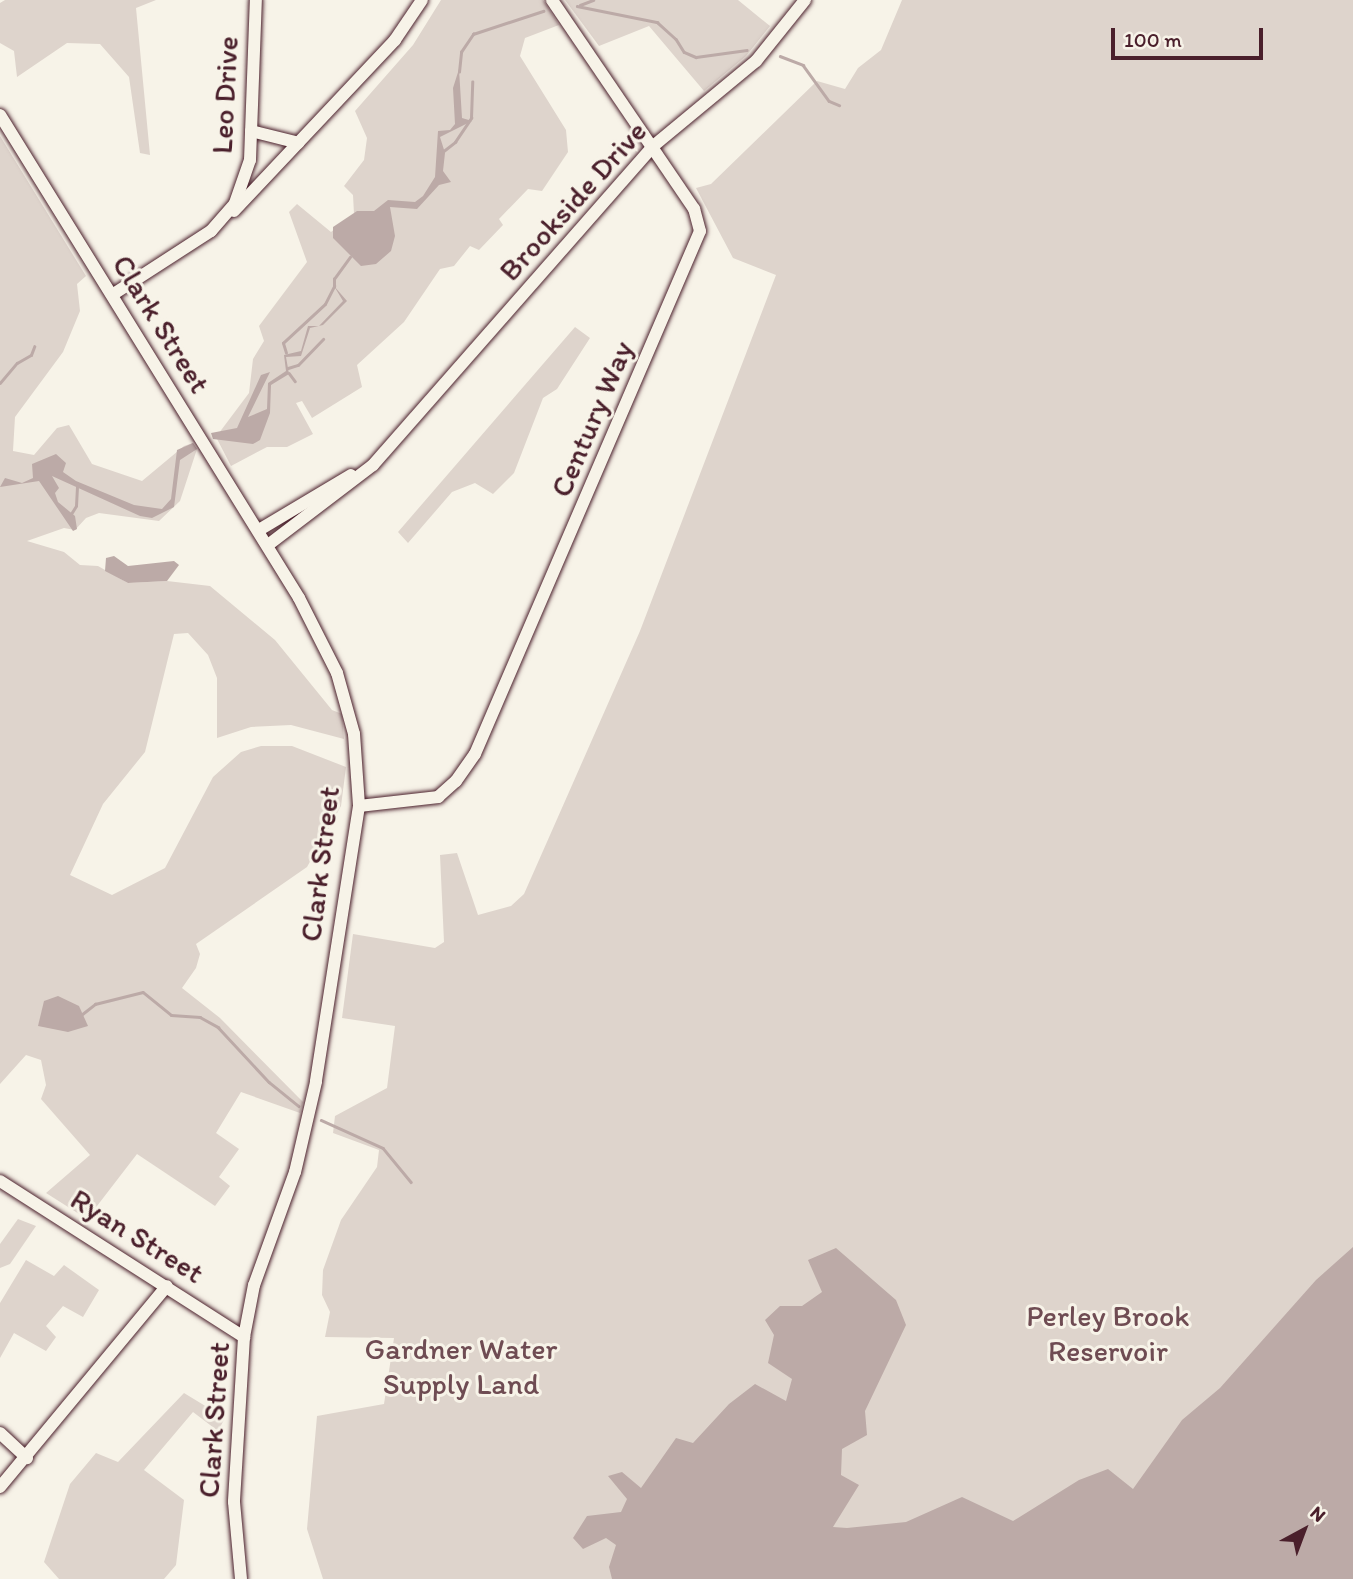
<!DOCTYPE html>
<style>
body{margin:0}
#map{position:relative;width:1353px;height:1579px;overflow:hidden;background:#f7f3e8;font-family:Itim,sans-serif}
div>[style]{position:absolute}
.green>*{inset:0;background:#ded4cc}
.water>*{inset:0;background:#bcaaa7}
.stream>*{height:2.5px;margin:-1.25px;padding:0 1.25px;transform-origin:1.25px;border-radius:1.25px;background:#bcaaa7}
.roads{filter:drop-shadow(0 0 2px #4a1f2b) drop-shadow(0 0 2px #4a1f2b)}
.street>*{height:12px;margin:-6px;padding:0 6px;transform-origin:6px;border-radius:6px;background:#f7f3e8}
span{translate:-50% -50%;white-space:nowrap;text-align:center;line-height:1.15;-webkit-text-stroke:6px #f7f3e8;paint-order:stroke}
.street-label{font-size:30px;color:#4a1f2b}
.park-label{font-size:30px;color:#6f4c53}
.north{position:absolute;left:1269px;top:1495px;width:70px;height:70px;-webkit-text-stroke:5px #f7f3e8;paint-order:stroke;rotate:41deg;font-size:19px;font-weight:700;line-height:28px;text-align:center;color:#4a1f2b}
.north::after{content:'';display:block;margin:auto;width:24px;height:32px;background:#4a1f2b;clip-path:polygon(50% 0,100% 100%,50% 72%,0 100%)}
.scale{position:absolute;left:1111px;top:28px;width:152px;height:32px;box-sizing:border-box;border:4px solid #4a1f2b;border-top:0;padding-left:9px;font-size:21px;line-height:24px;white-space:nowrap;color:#4a1f2b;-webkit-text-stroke:5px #f7f3e8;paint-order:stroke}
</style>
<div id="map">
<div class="green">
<div style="clip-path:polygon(5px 0,156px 0,136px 8px,150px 155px,140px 153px,129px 77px,100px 44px,67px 43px,17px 77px,14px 51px,0 43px,0 3px)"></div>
<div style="clip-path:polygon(441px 0,543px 0,559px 25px,525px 38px,520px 56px,566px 130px,568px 152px,542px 191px,528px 189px,499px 219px,503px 225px,479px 250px,470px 246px,454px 266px,440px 269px,404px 322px,357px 365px,362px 387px,312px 418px,302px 401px,296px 403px,313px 434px,287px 447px,267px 447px,231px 466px,216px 437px,249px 393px,253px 359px,264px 341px,259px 326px,307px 262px,289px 212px,297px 204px,331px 232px,354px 214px,353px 195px,344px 186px,364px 160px,367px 138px,355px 111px,413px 45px)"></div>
<div style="clip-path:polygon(565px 0,738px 0,770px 26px,746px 56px,704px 91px,649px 26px,599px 46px)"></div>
<div style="clip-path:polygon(902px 0,1353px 0,1353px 1579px,323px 1579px,307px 1529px,317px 1416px,384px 1404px,394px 1338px,325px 1337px,330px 1312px,322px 1295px,323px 1270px,341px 1220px,377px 1167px,379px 1150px,333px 1133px,335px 1116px,387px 1088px,395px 1026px,342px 1018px,353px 934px,435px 948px,444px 942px,440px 855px,457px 853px,478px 915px,511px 906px,524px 894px,640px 631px,776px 275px,733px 258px,696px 188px,711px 184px,817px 81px,845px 89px,858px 68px,881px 50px)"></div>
<div style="clip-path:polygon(0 136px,86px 276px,77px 284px,80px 311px,63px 352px,15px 417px,13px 451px,34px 455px,57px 428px,69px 425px,92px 464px,142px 481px,184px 446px,193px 443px,197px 449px,180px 501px,159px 521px,99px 513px,86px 518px,75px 530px,64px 528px,27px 541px,64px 552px,80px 565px,98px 566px,128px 583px,167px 581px,210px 586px,275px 640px,332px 710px,342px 714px,344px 739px,291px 725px,251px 727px,217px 738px,217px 678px,208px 655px,188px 633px,174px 634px,145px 752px,103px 804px,70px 875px,112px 895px,165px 868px,213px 777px,241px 752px,261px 746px,292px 746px,346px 767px,341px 806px,307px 867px,196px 944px,200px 954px,196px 968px,182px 988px,220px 1018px,303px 1102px,300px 1113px,241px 1092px,216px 1133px,239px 1149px,219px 1177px,230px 1186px,215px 1206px,137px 1154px,87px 1219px,46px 1193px,90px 1155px,41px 1099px,46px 1085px,41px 1060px,26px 1055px,0 1084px)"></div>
<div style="clip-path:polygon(575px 327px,590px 338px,557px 389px,543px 398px,514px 473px,493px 494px,475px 483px,452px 492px,408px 543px,398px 532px)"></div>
<div style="clip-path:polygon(18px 1219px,36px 1226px,10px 1264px,0 1268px,0 1244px)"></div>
<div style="clip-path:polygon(26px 1260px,54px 1276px,64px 1265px,99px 1290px,83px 1317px,63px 1306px,46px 1326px,56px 1337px,46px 1351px,14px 1333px,0 1358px,0 1303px)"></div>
<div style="clip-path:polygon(184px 1393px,225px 1418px,218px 1431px,193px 1412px,144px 1470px,184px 1500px,176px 1565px,164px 1579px,59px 1579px,44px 1562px,70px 1484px,96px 1453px,118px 1462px)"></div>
</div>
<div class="water">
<div style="clip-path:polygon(459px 69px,462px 118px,472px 121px,440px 137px,445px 153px,443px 171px,451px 182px,439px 185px,417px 209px,390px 207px,395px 236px,391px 251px,376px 264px,361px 266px,333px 238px,333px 227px,357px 211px,374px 211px,388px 200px,415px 202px,423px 196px,435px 177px,438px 131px,450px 130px,455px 124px,453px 88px)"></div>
<div style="clip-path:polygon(334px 286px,347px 301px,323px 325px,310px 328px,301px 356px,286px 357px,289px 374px,271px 385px,270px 413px,260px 440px,253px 444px,213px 439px,211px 433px,237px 428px,261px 375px,270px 372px,248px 417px,267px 409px,268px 383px,286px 371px,284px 355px,301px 351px,308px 326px,319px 326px,343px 301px)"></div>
<div style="clip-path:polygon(193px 443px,197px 449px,180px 460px,174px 507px,152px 518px,140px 516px,52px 476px,59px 488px,55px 493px,58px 502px,75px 516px,77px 529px,73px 531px,39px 481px,0 487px,5px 478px,22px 483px,33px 478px,32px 464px,56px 454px,66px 463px,63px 472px,76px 481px,134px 505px,162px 509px,171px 499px,177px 450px)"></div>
<div style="clip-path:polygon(114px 556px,128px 566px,174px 561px,179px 565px,167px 581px,128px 583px,105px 571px,106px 558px)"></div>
<div style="clip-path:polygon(58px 996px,79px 1006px,88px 1026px,68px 1032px,38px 1026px,44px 1001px)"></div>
<div style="clip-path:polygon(1353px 1247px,1353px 1579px,612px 1579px,609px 1567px,616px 1545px,606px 1538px,583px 1549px,573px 1538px,587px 1516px,621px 1512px,627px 1499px,608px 1476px,622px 1472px,641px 1488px,676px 1438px,693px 1443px,729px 1404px,755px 1384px,786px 1401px,792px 1379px,768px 1363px,774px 1335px,765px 1320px,780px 1306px,802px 1306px,822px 1292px,808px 1260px,836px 1248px,896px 1300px,906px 1325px,865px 1411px,867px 1435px,842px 1449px,841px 1475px,859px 1485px,833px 1527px,847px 1528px,906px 1522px,962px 1497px,1013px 1521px,1079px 1480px,1108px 1469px,1133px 1489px,1182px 1420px,1220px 1388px,1316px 1280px)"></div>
</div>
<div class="stream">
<div style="left:580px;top:5px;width:14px;rotate:-21deg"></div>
<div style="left:577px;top:6px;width:82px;rotate:11.3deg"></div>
<div style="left:657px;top:22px;width:25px;rotate:42deg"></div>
<div style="left:676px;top:39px;width:15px;rotate:58deg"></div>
<div style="left:684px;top:52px;width:13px;rotate:23deg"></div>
<div style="left:696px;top:57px;width:51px;rotate:-7.8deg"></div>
<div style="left:780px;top:56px;width:25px;rotate:21deg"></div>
<div style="left:803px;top:65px;width:44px;rotate:54.2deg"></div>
<div style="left:829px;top:101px;width:11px;rotate:22deg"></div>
<div style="left:459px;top:72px;width:20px;rotate:-84deg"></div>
<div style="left:461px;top:52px;width:22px;rotate:-56deg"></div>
<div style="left:473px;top:34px;width:74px;rotate:-18.2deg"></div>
<div style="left:441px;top:153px;width:18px;rotate:-38deg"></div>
<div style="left:455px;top:142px;width:29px;rotate:-56deg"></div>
<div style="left:471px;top:118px;width:36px;rotate:-88deg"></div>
<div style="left:334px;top:287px;width:8px;rotate:-90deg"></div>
<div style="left:334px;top:279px;width:27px;rotate:-54deg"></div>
<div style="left:286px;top:353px;width:10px;rotate:-107deg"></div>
<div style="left:283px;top:343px;width:57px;rotate:-42.9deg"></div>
<div style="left:325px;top:304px;width:20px;rotate:-63deg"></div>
<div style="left:288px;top:368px;width:10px;rotate:-17deg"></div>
<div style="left:298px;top:365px;width:36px;rotate:-46deg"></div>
<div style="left:289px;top:373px;width:10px;rotate:53deg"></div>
<div style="left:0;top:383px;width:26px;rotate:-50deg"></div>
<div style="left:17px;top:363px;width:16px;rotate:-30deg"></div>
<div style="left:31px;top:355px;width:9px;rotate:-69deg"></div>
<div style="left:71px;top:514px;width:9px;rotate:-58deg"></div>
<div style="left:76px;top:506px;width:22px;rotate:-87deg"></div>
<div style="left:81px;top:1015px;width:18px;rotate:-38deg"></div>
<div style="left:95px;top:1004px;width:49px;rotate:-14deg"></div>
<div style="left:143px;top:992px;width:36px;rotate:39deg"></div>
<div style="left:171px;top:1015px;width:29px;rotate:4deg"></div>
<div style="left:200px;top:1017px;width:21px;rotate:29deg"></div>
<div style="left:218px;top:1027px;width:75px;rotate:47.2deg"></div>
<div style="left:269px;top:1082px;width:38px;rotate:39deg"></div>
<div style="left:321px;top:1120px;width:68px;rotate:24.3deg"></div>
<div style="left:383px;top:1148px;width:44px;rotate:50.5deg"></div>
</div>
<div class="roads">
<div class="street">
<div style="left:0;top:115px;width:568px;rotate:58.24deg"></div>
<div style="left:299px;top:598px;width:84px;rotate:63.1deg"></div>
<div style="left:337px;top:673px;width:63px;rotate:74.4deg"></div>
<div style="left:354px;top:734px;width:72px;rotate:86deg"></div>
<div style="left:359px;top:806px;width:279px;rotate:98.9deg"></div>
<div style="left:316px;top:1082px;width:92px;rotate:103.1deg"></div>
<div style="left:295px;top:1172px;width:120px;rotate:109.9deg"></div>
<div style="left:254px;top:1285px;width:53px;rotate:100.9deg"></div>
<div style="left:244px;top:1337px;width:165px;rotate:93.5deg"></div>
<div style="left:234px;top:1502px;width:77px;rotate:84.8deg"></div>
<div style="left:251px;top:131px;width:49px;rotate:14deg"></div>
<div style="left:234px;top:211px;width:235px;rotate:-46.7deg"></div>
<div style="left:395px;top:40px;width:48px;rotate:-56deg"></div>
<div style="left:112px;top:295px;width:118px;rotate:-32.9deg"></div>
<div style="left:211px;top:231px;width:37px;rotate:-49deg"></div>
<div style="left:235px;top:203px;width:46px;rotate:-70.8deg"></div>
<div style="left:250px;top:160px;width:160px;rotate:-87.9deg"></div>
<div style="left:259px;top:530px;width:107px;rotate:-30.9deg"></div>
<div style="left:268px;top:545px;width:132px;rotate:-37.3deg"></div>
<div style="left:373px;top:465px;width:423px;rotate:-48.7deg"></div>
<div style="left:652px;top:147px;width:135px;rotate:-39.6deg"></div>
<div style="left:756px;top:61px;width:78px;rotate:-51.2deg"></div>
<div style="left:359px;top:806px;width:80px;rotate:-6.5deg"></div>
<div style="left:438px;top:797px;width:24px;rotate:-42deg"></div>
<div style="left:456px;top:781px;width:33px;rotate:-55deg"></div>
<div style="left:475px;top:754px;width:569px;rotate:-66.72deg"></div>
<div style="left:700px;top:231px;width:23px;rotate:-105deg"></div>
<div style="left:694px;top:209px;width:253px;rotate:-124.2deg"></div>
<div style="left:0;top:1181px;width:290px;rotate:32.6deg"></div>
<div style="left:0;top:1433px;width:37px;rotate:43deg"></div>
<div style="left:0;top:1487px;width:261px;rotate:-50.3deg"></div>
</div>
</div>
<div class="street-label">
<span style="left:225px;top:95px;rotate:-87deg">Leo Drive</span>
<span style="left:573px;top:201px;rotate:-48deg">Brookside Drive</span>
<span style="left:161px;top:324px;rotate:58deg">Clark Street</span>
<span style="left:592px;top:419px;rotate:-67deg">Century Way</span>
<span style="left:320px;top:864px;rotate:-83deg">Clark Street</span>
<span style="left:137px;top:1236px;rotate:32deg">Ryan Street</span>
<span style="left:214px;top:1420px;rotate:-86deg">Clark Street</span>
</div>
<div class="park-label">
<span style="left:1108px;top:1333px">Perley Brook<br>Reservoir</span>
<span style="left:461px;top:1366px">Gardner Water<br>Supply Land</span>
</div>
<div class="north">N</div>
<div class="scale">100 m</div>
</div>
